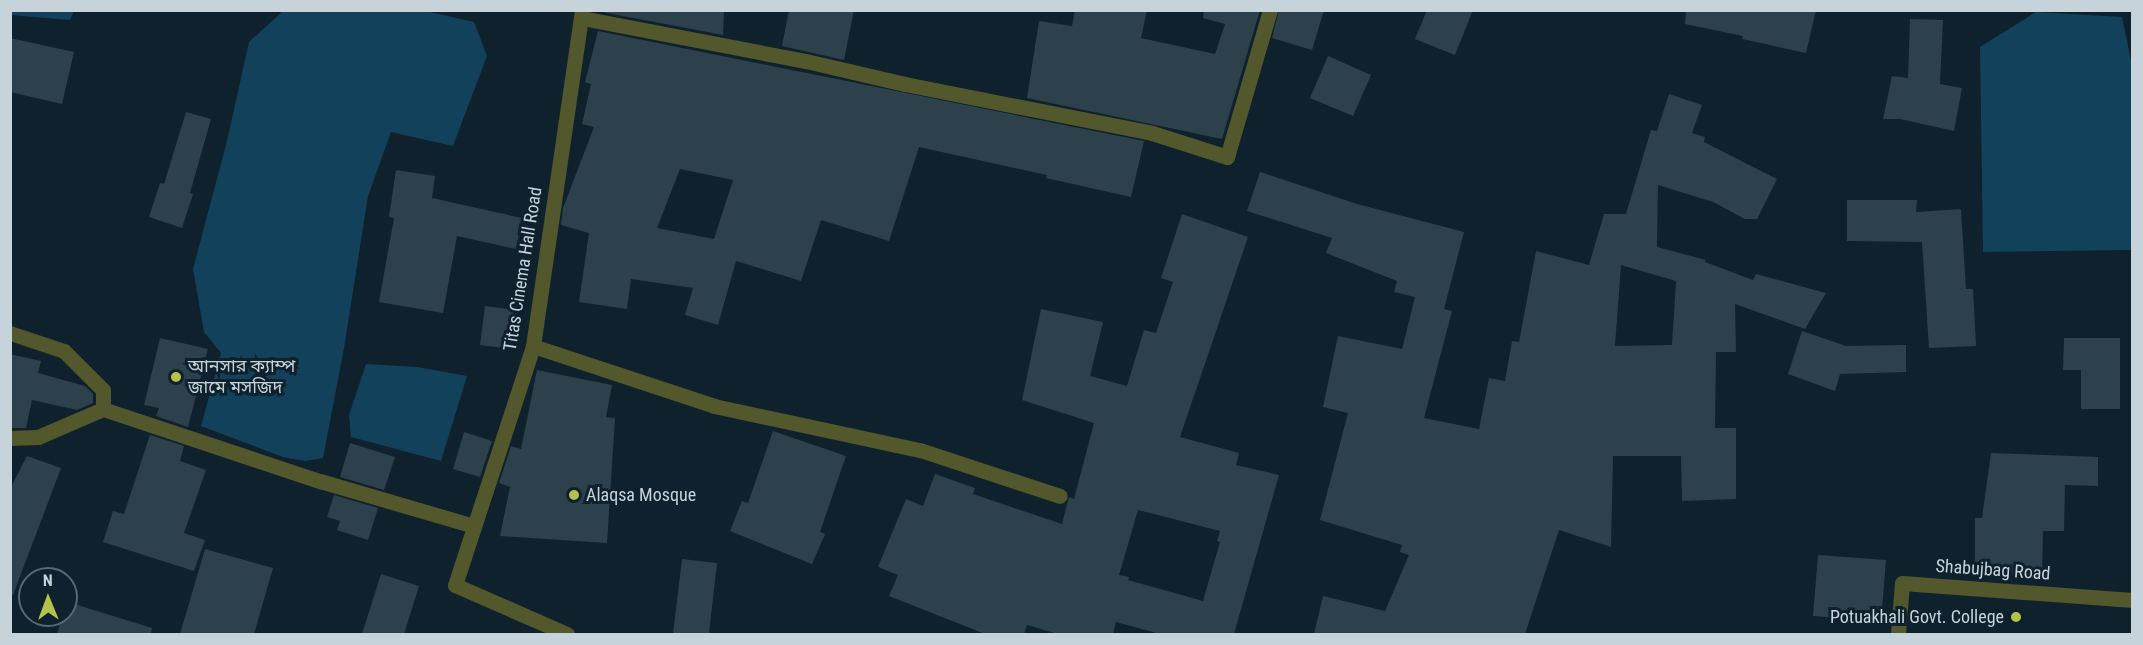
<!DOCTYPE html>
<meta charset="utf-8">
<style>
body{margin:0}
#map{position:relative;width:2143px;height:645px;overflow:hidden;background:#0e212c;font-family:"Roboto Condensed","Noto Sans Bengali",sans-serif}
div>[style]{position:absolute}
.water>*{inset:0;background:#12425b}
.building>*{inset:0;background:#2d414d}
.street>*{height:15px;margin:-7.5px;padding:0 7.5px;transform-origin:7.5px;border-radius:7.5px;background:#52572c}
.dots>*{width:16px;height:16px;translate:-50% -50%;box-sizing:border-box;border:3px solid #0e212c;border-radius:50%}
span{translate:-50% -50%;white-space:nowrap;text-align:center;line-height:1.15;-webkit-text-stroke:6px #0e212c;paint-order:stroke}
.street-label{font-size:18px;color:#c7d3da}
.poi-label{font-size:18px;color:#c7d3da}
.left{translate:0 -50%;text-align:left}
.right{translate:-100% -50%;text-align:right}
.frame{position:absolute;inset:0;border:12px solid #c7d3da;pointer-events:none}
.north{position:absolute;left:18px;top:567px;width:60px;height:60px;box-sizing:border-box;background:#0e212c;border:2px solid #586872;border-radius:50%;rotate:359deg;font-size:16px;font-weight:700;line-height:24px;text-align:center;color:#c7d3da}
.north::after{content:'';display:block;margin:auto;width:21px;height:27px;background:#b5c249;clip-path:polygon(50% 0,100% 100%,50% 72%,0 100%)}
</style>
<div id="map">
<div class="water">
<div style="clip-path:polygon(10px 11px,11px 10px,74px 11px,70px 20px,11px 15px)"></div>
<div style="clip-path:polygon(283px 11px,426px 11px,474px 22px,487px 56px,453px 146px,391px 132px,368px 196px,344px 348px,323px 458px,305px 461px,283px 457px,201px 426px,221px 353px,204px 332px,193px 269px,227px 141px,249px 42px)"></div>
<div style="clip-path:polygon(2036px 12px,2122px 17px,2132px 65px,2132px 250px,1983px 252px,1980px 47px)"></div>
<div style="clip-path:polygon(366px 364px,417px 367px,467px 376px,441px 461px,351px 437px,349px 415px)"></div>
</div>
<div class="building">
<div style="clip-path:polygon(603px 10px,724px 10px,723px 35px,602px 12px)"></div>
<div style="clip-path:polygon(789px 10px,854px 10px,844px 60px,782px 46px)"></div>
<div style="clip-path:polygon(1075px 10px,1147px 10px,1141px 38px,1215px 54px,1225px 24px,1203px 18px,1204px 10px,1260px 10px,1222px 139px,1027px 98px,1039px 21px,1072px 26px)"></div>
<div style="clip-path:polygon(1279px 10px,1324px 10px,1312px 50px,1272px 38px)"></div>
<div style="clip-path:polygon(1427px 10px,1473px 10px,1455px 55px,1415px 39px)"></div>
<div style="clip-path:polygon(1686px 10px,1816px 10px,1806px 53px,1742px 39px,1743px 36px,1685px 24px)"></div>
<div style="clip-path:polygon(1910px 19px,1943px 20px,1940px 84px,1962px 88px,1954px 131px,1900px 119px,1883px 119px,1892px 76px,1908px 78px)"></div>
<div style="clip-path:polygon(evenodd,598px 31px,1144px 141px,1131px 197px,1046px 178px,1047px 175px,919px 147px,889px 241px,821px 220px,801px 281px,736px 261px,718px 325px,685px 315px,693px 288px,631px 279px,627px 309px,579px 302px,589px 233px,561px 225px,563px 208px,594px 127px,582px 124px,591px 84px,585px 82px,598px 31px,680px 169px,733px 180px,714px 239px,657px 228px,680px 169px)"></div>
<div style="clip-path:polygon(10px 38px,74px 52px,62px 104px,10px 92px)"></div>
<div style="clip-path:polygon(1328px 56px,1371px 75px,1353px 116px,1310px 98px)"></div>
<div style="clip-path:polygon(evenodd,1669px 94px,1702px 105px,1692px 133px,1705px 137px,1704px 142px,1777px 179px,1757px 219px,1745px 219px,1713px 202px,1658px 185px,1657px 247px,1706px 260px,1705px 262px,1753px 280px,1756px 274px,1826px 293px,1805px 329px,1735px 304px,1736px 352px,1716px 352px,1715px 428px,1736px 428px,1736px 499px,1682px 501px,1681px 456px,1613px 456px,1611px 547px,1559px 530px,1525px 634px,1314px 634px,1323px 596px,1385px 611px,1409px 555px,1400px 552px,1402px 545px,1320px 520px,1348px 413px,1323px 407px,1338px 336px,1402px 349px,1415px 297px,1394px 292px,1397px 281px,1326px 253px,1332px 238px,1247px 211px,1260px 172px,1357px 204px,1464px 232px,1444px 309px,1452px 311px,1424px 418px,1479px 429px,1489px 378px,1505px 381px,1512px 341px,1519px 342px,1536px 251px,1589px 265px,1604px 214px,1626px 214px,1651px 130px,1657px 131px,1669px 94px,1621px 265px,1676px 281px,1672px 345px,1615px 346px,1621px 265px)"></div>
<div style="clip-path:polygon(186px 112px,211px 119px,190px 193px,193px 194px,182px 228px,149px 217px,160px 183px,164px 184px)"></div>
<div style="clip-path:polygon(396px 170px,435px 176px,432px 198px,522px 218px,516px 249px,457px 236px,443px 313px,379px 302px,394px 218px,389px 217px)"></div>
<div style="clip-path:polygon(1847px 200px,1917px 200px,1916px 212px,1961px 209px,1966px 289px,1973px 289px,1976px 346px,1929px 348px,1922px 242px,1847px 241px)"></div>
<div style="clip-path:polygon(evenodd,1182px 214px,1248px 237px,1180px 437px,1239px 453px,1236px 465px,1279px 475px,1234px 634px,1160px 634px,1116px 622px,1113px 634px,1058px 634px,1027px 625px,1024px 634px,985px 634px,889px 596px,898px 575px,878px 567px,906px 499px,923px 506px,935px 474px,975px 488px,973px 494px,1062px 524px,1069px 497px,1074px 499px,1094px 423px,1022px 400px,1041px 309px,1103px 322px,1090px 376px,1127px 386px,1144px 330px,1156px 333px,1173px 282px,1161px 278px,1182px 214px,1138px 510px,1220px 531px,1217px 541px,1220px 542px,1203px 601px,1128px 580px,1129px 577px,1119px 575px,1138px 510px)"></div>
<div style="clip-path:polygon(485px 306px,517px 310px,511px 349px,480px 345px)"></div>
<div style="clip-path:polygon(1802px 331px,1846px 346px,1906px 345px,1906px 372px,1840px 374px,1835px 391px,1788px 374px)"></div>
<div style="clip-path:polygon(160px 338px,208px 349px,188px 427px,156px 416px,159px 408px,144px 405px)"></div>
<div style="clip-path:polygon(2064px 338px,2120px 338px,2120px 409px,2081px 409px,2081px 370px,2063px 370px)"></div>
<div style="clip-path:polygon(10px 354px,41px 361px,38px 373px,85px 386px,93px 394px,93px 403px,77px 410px,32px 400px,26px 428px,10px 428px)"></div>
<div style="clip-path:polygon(537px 370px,612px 385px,606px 417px,615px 418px,607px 543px,500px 536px,510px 487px,499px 483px,511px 446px,521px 449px)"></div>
<div style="clip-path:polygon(773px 431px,846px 456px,820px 532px,825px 534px,812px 564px,730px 531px,742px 501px,748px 503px)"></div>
<div style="clip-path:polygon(464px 432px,492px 441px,480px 477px,453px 469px)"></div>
<div style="clip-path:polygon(150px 435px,184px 446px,180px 461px,206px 470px,184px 533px,205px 540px,194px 571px,103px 542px,113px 511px,124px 514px)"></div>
<div style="clip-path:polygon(350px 443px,395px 457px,384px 490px,340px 477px)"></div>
<div style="clip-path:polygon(1991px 453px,2098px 457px,2098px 486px,2065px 485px,2064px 531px,2043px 531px,2042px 577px,2011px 575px,2011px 568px,1975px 568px,1975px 518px,1982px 518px)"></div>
<div style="clip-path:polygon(27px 456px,61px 468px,13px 595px,10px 595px,10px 489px)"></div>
<div style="clip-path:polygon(334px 495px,378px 508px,368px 540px,337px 530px,340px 521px,327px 517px)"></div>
<div style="clip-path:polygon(205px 549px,273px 568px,254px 634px,180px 634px)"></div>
<div style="clip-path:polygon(1818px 555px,1886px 560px,1881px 621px,1813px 616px)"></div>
<div style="clip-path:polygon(682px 559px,717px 563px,709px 634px,673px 634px)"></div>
<div style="clip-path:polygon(381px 574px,419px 586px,404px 634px,362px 634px)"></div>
<div style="clip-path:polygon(68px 602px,152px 628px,151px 634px,57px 634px,63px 615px,66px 615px)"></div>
</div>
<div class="street">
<div style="left:582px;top:18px;width:228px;rotate:10.9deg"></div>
<div style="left:806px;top:61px;width:102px;rotate:13.1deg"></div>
<div style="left:905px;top:84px;width:252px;rotate:11.2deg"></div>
<div style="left:1152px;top:133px;width:79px;rotate:17.7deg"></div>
<div style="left:1227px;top:157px;width:153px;rotate:-73.7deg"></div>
<div style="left:10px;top:333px;width:57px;rotate:18.4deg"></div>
<div style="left:64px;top:351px;width:55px;rotate:45deg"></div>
<div style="left:103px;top:390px;width:19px;rotate:90deg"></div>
<div style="left:533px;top:346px;width:191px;rotate:18.3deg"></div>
<div style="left:714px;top:406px;width:211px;rotate:12.1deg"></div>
<div style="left:920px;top:450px;width:147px;rotate:18.2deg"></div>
<div style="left:10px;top:438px;width:28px;rotate:-2deg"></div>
<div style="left:38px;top:437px;width:71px;rotate:-23.3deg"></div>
<div style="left:103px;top:409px;width:229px;rotate:18.4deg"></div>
<div style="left:320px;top:481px;width:160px;rotate:16.3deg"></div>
<div style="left:567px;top:634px;width:122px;rotate:-156.4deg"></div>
<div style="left:455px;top:585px;width:251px;rotate:-71.9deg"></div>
<div style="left:533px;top:346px;width:340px;rotate:-81.7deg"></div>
<div style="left:1898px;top:634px;width:51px;rotate:-85.5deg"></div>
<div style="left:1902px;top:583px;width:231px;rotate:4.2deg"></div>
</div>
<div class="dots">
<div style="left:176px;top:377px;background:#b5c249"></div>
<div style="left:574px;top:495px;background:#b5c249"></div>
<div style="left:2016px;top:617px;background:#b5c249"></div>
</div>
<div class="street-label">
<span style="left:523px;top:269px;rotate:-81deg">Titas Cinema Hall Road</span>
<span style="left:1993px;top:570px;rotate:4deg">Shabujbag Road</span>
</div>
<div class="poi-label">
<span class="left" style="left:188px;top:377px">আনসার ক্যাম্প<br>জামে মসজিদ</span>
<span class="left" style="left:586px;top:495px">Alaqsa Mosque</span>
<span class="right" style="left:2004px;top:617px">Potuakhali Govt. College</span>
</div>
<div class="frame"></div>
<div class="north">N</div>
</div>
